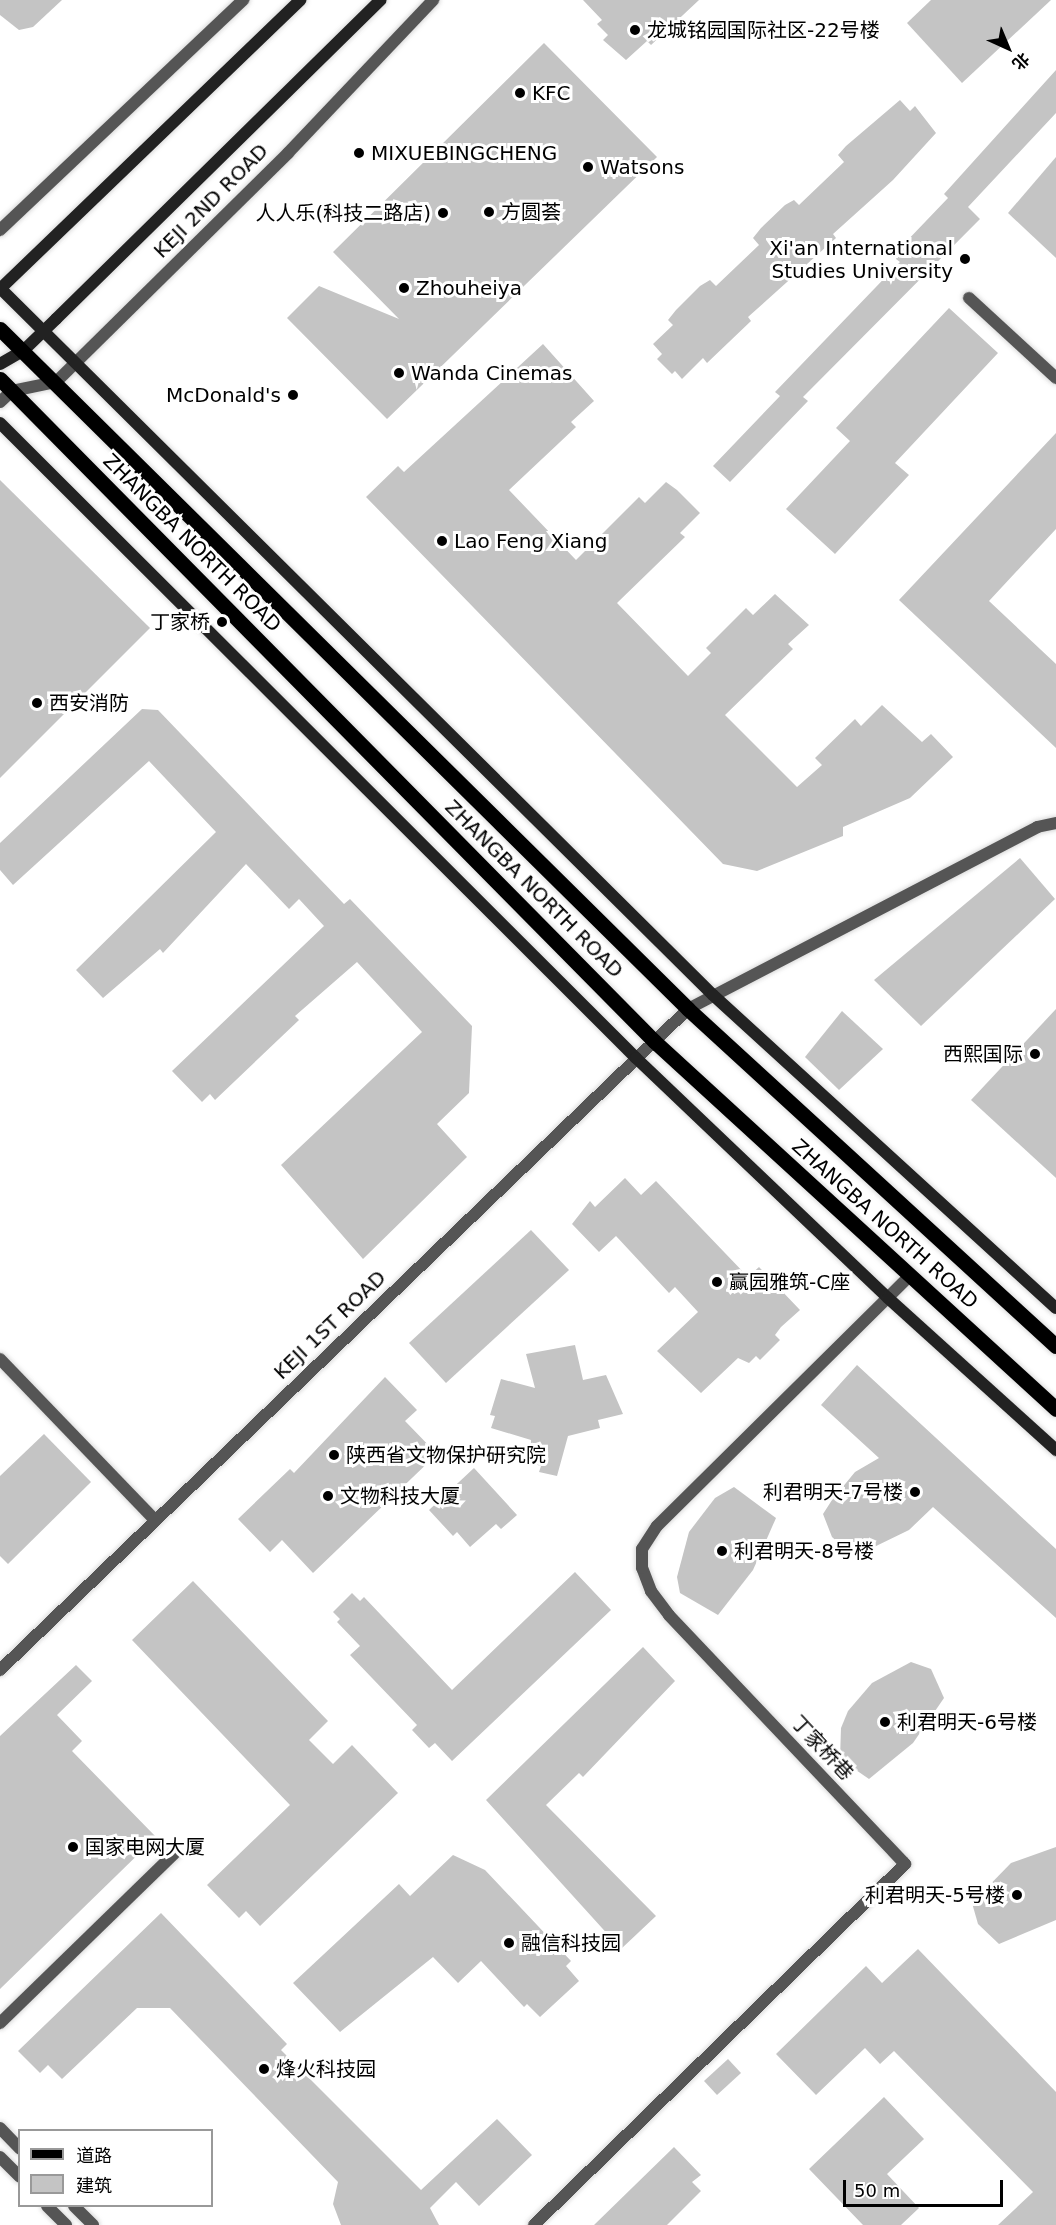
<!DOCTYPE html>
<meta charset="utf-8">
<style>
body{margin:0}
#map{position:relative;width:1056px;height:2225px;overflow:hidden;background:#fff;font-family:"DejaVu Sans","Noto Sans SC",sans-serif}
div>[style]{position:absolute}
.building>*{inset:0;background:#c4c4c4}
.roads{filter:drop-shadow(0 0 2px #dbdbdb) drop-shadow(0 0 2px #dbdbdb)}
.service>*{height:12px;margin:-6px;padding:0 6px;transform-origin:6px;border-radius:6px;background:#555}
.minor>*{height:12px;margin:-6px;padding:0 6px;transform-origin:6px;border-radius:6px;background:#555}
.tertiary>*{height:12px;margin:-6px;padding:0 6px;transform-origin:6px;border-radius:6px;background:#555}
.secondary>*{height:12px;margin:-6px;padding:0 6px;transform-origin:6px;border-radius:6px;background:#222}
.primary>*{height:15px;margin:-7.5px;padding:0 7.5px;transform-origin:7.5px;border-radius:7.5px;background:#000}
.dots>*{width:16px;height:16px;translate:-50% -50%;box-sizing:border-box;border:3px solid #fff;border-radius:50%}
span{translate:-50% -50%;white-space:nowrap;text-align:center;line-height:1.15;-webkit-text-stroke:6px #fff;paint-order:stroke}
.poi-label{font-size:20px;color:#000}
.left{translate:0 -50%;text-align:left}
.right{translate:-100% -50%;text-align:right}
.street-label{font-size:20px;color:#000}
.legend{position:absolute;left:18px;top:2129px;width:195px;height:78px;box-sizing:border-box;background:#fff;border:2px solid #999;margin:0;padding:8px 10px;list-style:none;font-size:18px;color:#000}
.legend li{display:flex;align-items:center;gap:12px;height:30px}
.legend b{width:30px;border:2px solid #999}
.north{position:absolute;left:978px;top:18px;width:60px;height:60px;-webkit-text-stroke:4px #fff;paint-order:stroke;rotate:136deg;font-size:16px;font-weight:700;line-height:24px;text-align:center;color:#000}
.north::after{content:'';display:block;margin:auto;width:21px;height:27px;background:#000;clip-path:polygon(50% 0,100% 100%,50% 72%,0 100%)}
.scale{position:absolute;left:843px;top:2180px;width:160px;height:27px;box-sizing:border-box;border:3px solid #000;border-top:0;padding-left:8px;font-size:18px;line-height:21px;white-space:nowrap;color:#000;-webkit-text-stroke:4px #fff;paint-order:stroke}
</style>
<div id="map">
<div class="building">
<div style="clip-path:polygon(0 0,62px 0,33px 27px,19px 30px,0 15px)"></div>
<div style="clip-path:polygon(583px 0,699px 0,651px 45px,647px 41px,626px 60px,603px 40px,608px 35px,597px 24px,602px 20px)"></div>
<div style="clip-path:polygon(931px 0,1051px 0,962px 83px,907px 23px)"></div>
<div style="clip-path:polygon(544px 43px,657px 157px,387px 419px,287px 318px,319px 286px,399px 319px,333px 252px)"></div>
<div style="clip-path:polygon(1056px 70px,1056px 113px,968px 207px,980px 219px,803px 397px,808px 401px,730px 482px,713px 466px,780px 396px,775px 392px,900px 262px,896px 259px,903px 245px,948px 198px,944px 194px)"></div>
<div style="clip-path:polygon(900px 100px,910px 111px,915px 106px,936px 133px,893px 180px,833px 234px,836px 238px,748px 317px,751px 321px,707px 363px,703px 358px,682px 379px,675px 371px,672px 374px,657px 359px,662px 354px,653px 344px,673px 325px,668px 320px,676px 310px,700px 286px,710px 280px,716px 286px,759px 245px,753px 238px,761px 228px,785px 205px,794px 200px,799px 205px,844px 162px,838px 155px,846px 146px)"></div>
<div style="clip-path:polygon(1056px 157px,1056px 258px,1008px 213px)"></div>
<div style="clip-path:polygon(949px 308px,998px 353px,895px 463px,909px 475px,835px 554px,786px 509px,850px 441px,836px 428px)"></div>
<div style="clip-path:polygon(543px 344px,594px 401px,571px 422px,576px 427px,509px 490px,576px 560px,639px 497px,645px 503px,666px 482px,677px 490px,700px 513px,680px 533px,685px 537px,617px 603px,688px 676px,711px 653px,706px 648px,746px 608px,753px 615px,775px 594px,809px 625px,788px 644px,793px 649px,725px 715px,797px 787px,822px 765px,815px 758px,855px 719px,861px 726px,882px 705px,922px 742px,931px 734px,953px 757px,910px 798px,843px 827px,843px 836px,757px 871px,723px 864px,366px 497px,398px 466px,404px 472px)"></div>
<div style="clip-path:polygon(1056px 433px,1056px 529px,989px 601px,1056px 664px,1056px 748px,899px 600px)"></div>
<div style="clip-path:polygon(0 480px,150px 628px,0 778px)"></div>
<div style="clip-path:polygon(142px 709px,158px 710px,344px 904px,350px 899px,472px 1026px,469px 1093px,437px 1124px,467px 1157px,363px 1259px,281px 1165px,422px 1032px,357px 962px,295px 1016px,299px 1020px,215px 1100px,210px 1094px,202px 1102px,172px 1071px,324px 926px,299px 899px,289px 909px,246px 864px,163px 953px,160px 949px,103px 998px,76px 970px,216px 832px,149px 761px,13px 885px,0 870px,0 843px)"></div>
<div style="clip-path:polygon(1020px 858px,1055px 899px,921px 1026px,874px 980px)"></div>
<div style="clip-path:polygon(1056px 1009px,1056px 1178px,971px 1100px)"></div>
<div style="clip-path:polygon(842px 1011px,883px 1049px,839px 1090px,805px 1057px)"></div>
<div style="clip-path:polygon(625px 1178px,641px 1195px,656px 1181px,748px 1277px,759px 1267px,800px 1310px,781px 1327px,775px 1335px,780px 1340px,760px 1360px,756px 1356px,749px 1363px,738px 1358px,701px 1393px,657px 1351px,698px 1312px,675px 1287px,669px 1293px,616px 1236px,599px 1252px,572px 1224px,590px 1201px,595px 1207px)"></div>
<div style="clip-path:polygon(531px 1230px,569px 1270px,446px 1383px,409px 1343px)"></div>
<div style="clip-path:polygon(575px 1345px,583px 1380px,606px 1375px,623px 1414px,598px 1420px,600px 1428px,568px 1436px,557px 1476px,539px 1472px,541px 1466px,531px 1463px,531px 1440px,491px 1428px,495px 1416px,490px 1415px,501px 1379px,535px 1388px,526px 1354px)"></div>
<div style="clip-path:polygon(857px 1365px,1056px 1549px,1056px 1618px,933px 1507px,909px 1530px,872px 1548px,870px 1544px,850px 1553px,832px 1537px,823px 1514px,832px 1500px,855px 1472px,879px 1458px,821px 1405px)"></div>
<div style="clip-path:polygon(385px 1377px,417px 1410px,405px 1421px,437px 1454px,313px 1573px,282px 1540px,270px 1552px,238px 1519px,290px 1469px,294px 1473px)"></div>
<div style="clip-path:polygon(44px 1434px,91px 1482px,8px 1564px,0 1556px,0 1476px)"></div>
<div style="clip-path:polygon(474px 1468px,517px 1515px,501px 1529px,496px 1524px,470px 1547px,457px 1532px,453px 1536px,429px 1510px)"></div>
<div style="clip-path:polygon(734px 1487px,776px 1518px,753px 1570px,718px 1615px,680px 1593px,677px 1577px,689px 1532px,715px 1498px)"></div>
<div style="clip-path:polygon(575px 1572px,611px 1610px,452px 1761px,435px 1743px,429px 1748px,412px 1730px,417px 1725px,350px 1655px,360px 1646px,337px 1622px,340px 1619px,333px 1612px,352px 1593px,360px 1601px,364px 1597px,452px 1690px)"></div>
<div style="clip-path:polygon(193px 1581px,328px 1721px,309px 1740px,333px 1764px,352px 1745px,398px 1793px,260px 1926px,246px 1911px,239px 1918px,207px 1885px,290px 1805px,132px 1640px)"></div>
<div style="clip-path:polygon(643px 1647px,675px 1681px,583px 1777px,579px 1773px,546px 1805px,656px 1916px,621px 1949px,486px 1800px)"></div>
<div style="clip-path:polygon(911px 1662px,931px 1669px,944px 1698px,913px 1743px,869px 1779px,840px 1759px,841px 1728px,848px 1711px,872px 1683px)"></div>
<div style="clip-path:polygon(76px 1665px,92px 1681px,57px 1715px,82px 1741px,72px 1751px,156px 1837px,0 1989px,0 1736px)"></div>
<div style="clip-path:polygon(1056px 1847px,1056px 1920px,999px 1944px,978px 1924px,972px 1903px,1011px 1863px)"></div>
<div style="clip-path:polygon(453px 1855px,485px 1870px,571px 1961px,566px 1966px,579px 1981px,540px 2017px,527px 2004px,524px 2007px,481px 1961px,458px 1983px,433px 1957px,340px 2032px,293px 1983px,399px 1884px,410px 1896px)"></div>
<div style="clip-path:polygon(161px 1913px,287px 2044px,281px 2050px,421px 2190px,497px 2119px,532px 2155px,479px 2206px,456px 2182px,430px 2208px,439px 2225px,341px 2225px,333px 2204px,338px 2182px,170px 2008px,137px 2008px,62px 2079px,48px 2065px,40px 2073px,18px 2051px)"></div>
<div style="clip-path:polygon(918px 1949px,1056px 2092px,1056px 2225px,998px 2225px,1033px 2192px,894px 2051px,880px 2064px,865px 2048px,816px 2095px,776px 2054px,866px 1966px,882px 1983px)"></div>
<div style="clip-path:polygon(728px 2059px,741px 2073px,717px 2095px,704px 2081px)"></div>
<div style="clip-path:polygon(884px 2097px,924px 2139px,887px 2174px,919px 2208px,901px 2225px,863px 2225px,809px 2169px)"></div>
<div style="clip-path:polygon(674px 2147px,701px 2175px,692px 2182px,701px 2191px,667px 2225px,594px 2225px)"></div>
</div>
<div class="roads">
<div class="service">
<div style="left:0;top:1359px;width:223px;rotate:46.1deg"></div>
</div>
<div class="minor">
<div style="left:0;top:230px;width:335px;rotate:-43.4deg"></div>
<div style="left:969px;top:298px;width:118px;rotate:42.6deg"></div>
<div style="left:0;top:402px;width:16px;rotate:-43deg"></div>
<div style="left:12px;top:391px;width:45px;rotate:-11.6deg"></div>
<div style="left:56px;top:382px;width:326px;rotate:-44.6deg"></div>
<div style="left:288px;top:153px;width:211px;rotate:-46.5deg"></div>
<div style="left:688px;top:1009px;width:394px;rotate:-27.5deg"></div>
<div style="left:1037px;top:827px;width:19px;rotate:-12deg"></div>
<div style="left:0;top:2023px;width:243px;rotate:-44.2deg"></div>
</div>
<div class="tertiary">
<div style="left:0;top:1670px;width:954px;rotate:-43.85deg"></div>
<div style="left:0;top:2128px;width:29px;rotate:46deg"></div>
<div style="left:0;top:2157px;width:28px;rotate:45deg"></div>
<div style="left:47px;top:2206px;width:27px;rotate:45deg"></div>
<div style="left:74px;top:2206px;width:27px;rotate:45deg"></div>
<div style="left:534px;top:2225px;width:518px;rotate:-44.22deg"></div>
<div style="left:905px;top:1864px;width:343px;rotate:-133.5deg"></div>
<div style="left:669px;top:1615px;width:30px;rotate:-127deg"></div>
<div style="left:651px;top:1591px;width:25px;rotate:-111deg"></div>
<div style="left:642px;top:1568px;width:19px;rotate:-90deg"></div>
<div style="left:642px;top:1549px;width:27px;rotate:-57deg"></div>
<div style="left:657px;top:1526px;width:356px;rotate:-44.7deg"></div>
</div>
<div class="secondary">
<div style="left:0;top:288px;width:1004px;rotate:44.76deg"></div>
<div style="left:713px;top:995px;width:464px;rotate:42.4deg"></div>
<div style="left:0;top:289px;width:417px;rotate:-43.9deg"></div>
<div style="left:0;top:364px;width:28px;rotate:-30deg"></div>
<div style="left:24px;top:350px;width:45px;rotate:-44.1deg"></div>
<div style="left:56px;top:319px;width:455px;rotate:-44.5deg"></div>
<div style="left:0;top:423px;width:899px;rotate:44.95deg"></div>
<div style="left:636px;top:1058px;width:348px;rotate:43.6deg"></div>
<div style="left:888px;top:1298px;width:227px;rotate:42.1deg"></div>
</div>
<div class="primary">
<div style="left:0;top:329px;width:967px;rotate:44.66deg"></div>
<div style="left:688px;top:1009px;width:499px;rotate:42.5deg"></div>
<div style="left:0;top:379px;width:931px;rotate:45.35deg"></div>
<div style="left:654px;top:1041px;width:545px;rotate:42.47deg"></div>
</div>
</div>
<div class="dots">
<div style="left:635px;top:30px;background:#000"></div>
<div style="left:520px;top:93px;background:#000"></div>
<div style="left:359px;top:153px;background:#000"></div>
<div style="left:588px;top:167px;background:#000"></div>
<div style="left:489px;top:212px;background:#000"></div>
<div style="left:443px;top:213px;background:#000"></div>
<div style="left:965px;top:259px;background:#000"></div>
<div style="left:404px;top:288px;background:#000"></div>
<div style="left:399px;top:373px;background:#000"></div>
<div style="left:293px;top:395px;background:#000"></div>
<div style="left:442px;top:541px;background:#000"></div>
<div style="left:222px;top:622px;background:#000"></div>
<div style="left:37px;top:703px;background:#000"></div>
<div style="left:1035px;top:1054px;background:#000"></div>
<div style="left:717px;top:1282px;background:#000"></div>
<div style="left:334px;top:1455px;background:#000"></div>
<div style="left:915px;top:1492px;background:#000"></div>
<div style="left:328px;top:1496px;background:#000"></div>
<div style="left:722px;top:1551px;background:#000"></div>
<div style="left:885px;top:1722px;background:#000"></div>
<div style="left:73px;top:1847px;background:#000"></div>
<div style="left:1017px;top:1895px;background:#000"></div>
<div style="left:509px;top:1943px;background:#000"></div>
<div style="left:264px;top:2069px;background:#000"></div>
</div>
<div class="poi-label">
<span class="left" style="left:647px;top:30px">龙城铭园国际社区-22号楼</span>
<span class="left" style="left:532px;top:93px">KFC</span>
<span class="left" style="left:371px;top:153px">MIXUEBINGCHENG</span>
<span class="left" style="left:600px;top:167px">Watsons</span>
<span class="left" style="left:501px;top:212px">方圆荟</span>
<span class="right" style="left:431px;top:213px">人人乐(科技二路店)</span>
<span class="right" style="left:953px;top:260px">Xi'an International<br>Studies University</span>
<span class="left" style="left:416px;top:288px">Zhouheiya</span>
<span class="left" style="left:411px;top:373px">Wanda Cinemas</span>
<span class="right" style="left:281px;top:395px">McDonald's</span>
<span class="left" style="left:454px;top:541px">Lao Feng Xiang</span>
<span class="right" style="left:210px;top:622px">丁家桥</span>
<span class="left" style="left:49px;top:703px">西安消防</span>
<span class="right" style="left:1023px;top:1054px">西熙国际</span>
<span class="left" style="left:729px;top:1282px">赢园雅筑-C座</span>
<span class="left" style="left:346px;top:1455px">陕西省文物保护研究院</span>
<span class="right" style="left:903px;top:1492px">利君明天-7号楼</span>
<span class="left" style="left:340px;top:1496px">文物科技大厦</span>
<span class="left" style="left:734px;top:1551px">利君明天-8号楼</span>
<span class="left" style="left:897px;top:1722px">利君明天-6号楼</span>
<span class="left" style="left:85px;top:1847px">国家电网大厦</span>
<span class="right" style="left:1005px;top:1895px">利君明天-5号楼</span>
<span class="left" style="left:521px;top:1943px">融信科技园</span>
<span class="left" style="left:276px;top:2069px">烽火科技园</span>
</div>
<div class="street-label">
<span style="left:211px;top:201px;rotate:-45deg">KEJI 2ND ROAD</span>
<span style="left:192px;top:543px;rotate:45deg">ZHANGBA NORTH ROAD</span>
<span style="left:534px;top:889px;rotate:45deg">ZHANGBA NORTH ROAD</span>
<span style="left:885px;top:1224px;rotate:42deg">ZHANGBA NORTH ROAD</span>
<span style="left:330px;top:1325px;rotate:-44deg">KEJI 1ST ROAD</span>
<span style="left:822px;top:1748px;rotate:47deg">丁家桥巷</span>
</div>
<ul class="legend">
<li><b style="height:8px;background:#000"></b>道路</li>
<li><b style="height:16px;background:#c4c4c4"></b>建筑</li>
</ul>
<div class="north">北</div>
<div class="scale">50 m</div>
</div>
